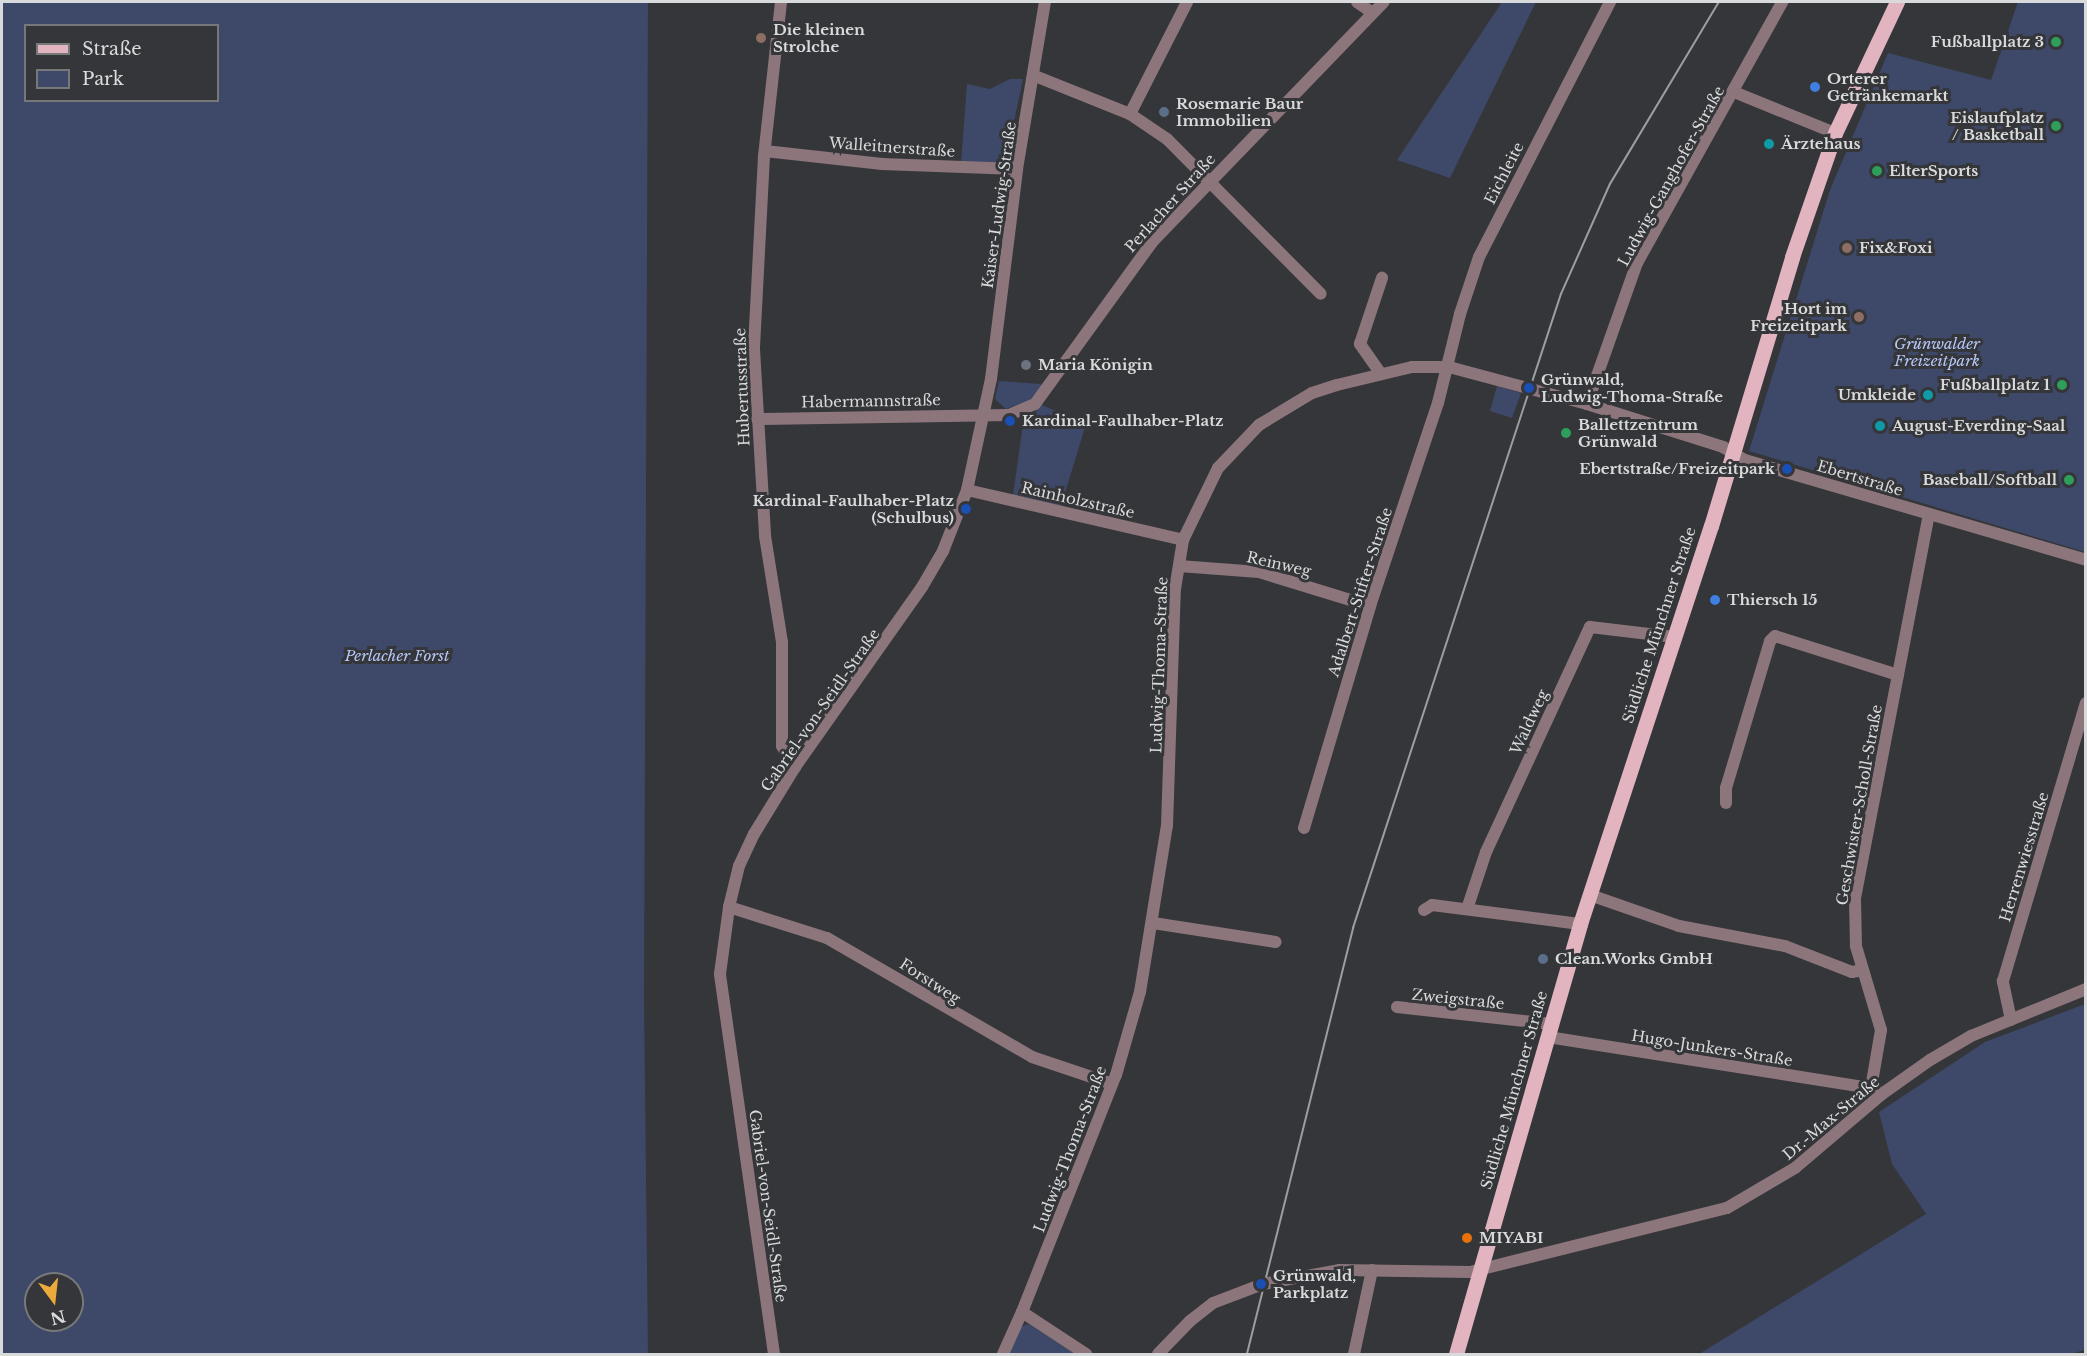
<!DOCTYPE html>
<meta charset="utf-8">
<style>
body{margin:0}
#map{position:relative;width:2087px;height:1356px;overflow:hidden;background:#353639;font-family:"Libre Baskerville",serif}
div>[style]{position:absolute}
.green>*{inset:0;background:#3e4868}
.minor>*{height:12px;margin:-6px;padding:0 6px;transform-origin:6px;border-radius:6px;background:#8c767b}
.major>*{height:15px;margin:-7.5px;padding:0 7.5px;transform-origin:7.5px;border-radius:7.5px;background:#e1b4c0}
.tram>*{height:1.5px;margin:-0.75px;padding:0 0.75px;transform-origin:0.75px;border-radius:0.75px;background:#9d9ea0}
.dots>*{width:16px;height:16px;translate:-50% -50%;box-sizing:border-box;border:3px solid #353639;border-radius:50%}
span{translate:-50% -50%;white-space:nowrap;text-align:center;line-height:1.15;-webkit-text-stroke:6px #353639;paint-order:stroke}
.poi-label{font-size:15px;color:#d9dadb;font-weight:700}
.left{translate:0 -50%;text-align:left}
.right{translate:-100% -50%;text-align:right}
.street-label{font-size:15px;color:#d9dadb}
.park-label{font-size:15px;color:#b6c7fa;font-style:italic}
.frame{position:absolute;inset:0;border:3px solid #d9dadb;pointer-events:none}
.legend{position:absolute;left:24px;top:24px;width:195px;height:78px;box-sizing:border-box;background:#353639;border:2px solid #77787a;margin:0;padding:8px 10px;list-style:none;font-size:18px;color:#d9dadb}
.legend li{display:flex;align-items:center;gap:12px;height:30px}
.legend b{width:30px;border:2px solid #77787a}
.north{position:absolute;left:24px;top:1272px;width:60px;height:60px;box-sizing:border-box;background:#353639;border:2px solid #77787a;border-radius:50%;rotate:165deg;font-size:16px;font-weight:700;line-height:24px;text-align:center;color:#d9dadb}
.north::after{content:'';display:block;margin:auto;width:21px;height:27px;background:#ebaa39;clip-path:polygon(50% 0,100% 100%,50% 72%,0 100%)}
</style>
<div id="map">
<div class="green">
<div style="clip-path:polygon(evenodd,2px 2px,648px 2px,644px 998px,648px 1354px,2px 1354px,2px 2px,26px 26px,218px 26px,218px 100px,26px 100px,26px 26px,2px 2px,36px 1284px,72px 1284px,72px 1320px,36px 1320px,36px 1284px)"></div>
<div style="clip-path:polygon(1502px 2px,1536px 2px,1450px 178px,1397px 160px)"></div>
<div style="clip-path:polygon(2018px 2px,2085px 2px,2085px 552px,1749px 451px,1830px 190px,1888px 53px,1991px 80px)"></div>
<div style="clip-path:polygon(1010px 79px,1023px 79px,1005px 164px,961px 163px,967px 84px,990px 89px)"></div>
<div style="clip-path:polygon(999px 381px,1041px 384px,1043px 388px,1028px 401px,1006px 409px,995px 399px)"></div>
<div style="clip-path:polygon(1497px 386px,1521px 393px,1512px 418px,1490px 411px)"></div>
<div style="clip-path:polygon(1042px 405px,1086px 424px,1061px 506px,1013px 495px,1023px 424px)"></div>
<div style="clip-path:polygon(2085px 1004px,2085px 1350px,2070px 1354px,1699px 1354px,1926px 1214px,1892px 1164px,1879px 1112px,1985px 1042px)"></div>
<div style="clip-path:polygon(1028px 1324px,1032px 1326px,1075px 1354px,1007px 1354px,1020px 1327px)"></div>
</div>
<div class="minor">
<div style="left:781px;top:2px;width:155px;rotate:96.3deg"></div>
<div style="left:764px;top:156px;width:193px;rotate:93deg"></div>
<div style="left:754px;top:349px;width:187px;rotate:86.6deg"></div>
<div style="left:765px;top:536px;width:107px;rotate:80.9deg"></div>
<div style="left:782px;top:642px;width:104px;rotate:90deg"></div>
<div style="left:782px;top:746px;width:25px;rotate:58deg"></div>
<div style="left:1357px;top:2px;width:19px;rotate:35deg"></div>
<div style="left:1035px;top:76px;width:102px;rotate:21.8deg"></div>
<div style="left:1130px;top:114px;width:45px;rotate:34deg"></div>
<div style="left:1167px;top:139px;width:218px;rotate:45.2deg"></div>
<div style="left:1734px;top:92px;width:109px;rotate:22.1deg"></div>
<div style="left:1130px;top:114px;width:126px;rotate:-63deg"></div>
<div style="left:765px;top:151px;width:118px;rotate:6.3deg"></div>
<div style="left:882px;top:164px;width:135px;rotate:2.1deg"></div>
<div style="left:1381px;top:374px;width:37px;rotate:-125deg"></div>
<div style="left:1360px;top:344px;width:70px;rotate:-71.6deg"></div>
<div style="left:1587px;top:404px;width:150px;rotate:-70.5deg"></div>
<div style="left:1637px;top:263px;width:299px;rotate:-60.9deg"></div>
<div style="left:757px;top:419px;width:252px;rotate:-0.9deg"></div>
<div style="left:1009px;top:415px;width:28px;rotate:-23deg"></div>
<div style="left:1035px;top:404px;width:201px;rotate:-54.1deg"></div>
<div style="left:1153px;top:241px;width:332px;rotate:-46deg"></div>
<div style="left:967px;top:490px;width:222px;rotate:13deg"></div>
<div style="left:1179px;top:566px;width:80px;rotate:4.3deg"></div>
<div style="left:1259px;top:572px;width:116px;rotate:17deg"></div>
<div style="left:1726px;top:803px;width:15px;rotate:-90deg"></div>
<div style="left:1726px;top:788px;width:153px;rotate:-73.3deg"></div>
<div style="left:1770px;top:641px;width:7px;rotate:-45deg"></div>
<div style="left:1775px;top:636px;width:129px;rotate:17.6deg"></div>
<div style="left:1304px;top:828px;width:232px;rotate:-73.4deg"></div>
<div style="left:1370px;top:606px;width:214px;rotate:-71.5deg"></div>
<div style="left:1438px;top:403px;width:92px;rotate:-76.1deg"></div>
<div style="left:1460px;top:314px;width:60px;rotate:-71.6deg"></div>
<div style="left:1479px;top:257px;width:287px;rotate:-62.8deg"></div>
<div style="left:1590px;top:895px;width:94px;rotate:19.2deg"></div>
<div style="left:1679px;top:926px;width:108px;rotate:10.7deg"></div>
<div style="left:1785px;top:946px;width:72px;rotate:21.2deg"></div>
<div style="left:1852px;top:972px;width:11px;rotate:-10deg"></div>
<div style="left:729px;top:907px;width:103px;rotate:17.6deg"></div>
<div style="left:827px;top:938px;width:237px;rotate:30.1deg"></div>
<div style="left:1032px;top:1057px;width:84px;rotate:18.6deg"></div>
<div style="left:1467px;top:909px;width:60px;rotate:-71.6deg"></div>
<div style="left:1486px;top:852px;width:248px;rotate:-65.2deg"></div>
<div style="left:1590px;top:627px;width:85px;rotate:6.8deg"></div>
<div style="left:1424px;top:910px;width:9px;rotate:-32deg"></div>
<div style="left:1432px;top:905px;width:149px;rotate:7.3deg"></div>
<div style="left:1153px;top:923px;width:124px;rotate:8.8deg"></div>
<div style="left:1397px;top:1007px;width:155px;rotate:6.3deg"></div>
<div style="left:2011px;top:1020px;width:40px;rotate:-102deg"></div>
<div style="left:2003px;top:981px;width:290px;rotate:-73.4deg"></div>
<div style="left:1548px;top:1037px;width:327px;rotate:9deg"></div>
<div style="left:1882px;top:1094px;width:13px;rotate:-151deg"></div>
<div style="left:1871px;top:1088px;width:59px;rotate:-80.2deg"></div>
<div style="left:1881px;top:1030px;width:88px;rotate:-106.6deg"></div>
<div style="left:1856px;top:946px;width:48px;rotate:-91.2deg"></div>
<div style="left:1855px;top:898px;width:391px;rotate:-79.1deg"></div>
<div style="left:1022px;top:1312px;width:255px;rotate:-68.4deg"></div>
<div style="left:1116px;top:1075px;width:86px;rotate:-73.9deg"></div>
<div style="left:1140px;top:992px;width:168px;rotate:-80.8deg"></div>
<div style="left:1167px;top:826px;width:237px;rotate:-88.1deg"></div>
<div style="left:1175px;top:589px;width:50px;rotate:-80.7deg"></div>
<div style="left:1183px;top:540px;width:80px;rotate:-64.1deg"></div>
<div style="left:1218px;top:468px;width:59px;rotate:-46.4deg"></div>
<div style="left:1259px;top:425px;width:62px;rotate:-31.1deg"></div>
<div style="left:1312px;top:393px;width:26px;rotate:-18deg"></div>
<div style="left:1337px;top:385px;width:77px;rotate:-13.5deg"></div>
<div style="left:1412px;top:367px;width:37px"></div>
<div style="left:1449px;top:367px;width:143px;rotate:15deg"></div>
<div style="left:1587px;top:404px;width:143px;rotate:17.5deg"></div>
<div style="left:1723px;top:447px;width:26px;rotate:31deg"></div>
<div style="left:1745px;top:460px;width:355px;rotate:16.3deg"></div>
<div style="left:774px;top:1354px;width:384px;rotate:-98.1deg"></div>
<div style="left:720px;top:974px;width:68px;rotate:-82.3deg"></div>
<div style="left:729px;top:907px;width:42px;rotate:-76.3deg"></div>
<div style="left:739px;top:866px;width:35px;rotate:-65deg"></div>
<div style="left:754px;top:834px;width:79px;rotate:-58.5deg"></div>
<div style="left:795px;top:767px;width:220px;rotate:-54.8deg"></div>
<div style="left:922px;top:587px;width:42px;rotate:-59.7deg"></div>
<div style="left:943px;top:551px;width:66px;rotate:-68.5deg"></div>
<div style="left:967px;top:490px;width:114px;rotate:-77.8deg"></div>
<div style="left:991px;top:379px;width:212px;rotate:-82.9deg"></div>
<div style="left:1017px;top:169px;width:169px;rotate:-80.5deg"></div>
<div style="left:1003px;top:1354px;width:46px;rotate:-65.7deg"></div>
<div style="left:1022px;top:1312px;width:77px;rotate:33.3deg"></div>
<div style="left:1158px;top:1354px;width:46px;rotate:-45.9deg"></div>
<div style="left:1190px;top:1321px;width:29px;rotate:-38deg"></div>
<div style="left:1213px;top:1303px;width:53px;rotate:-20.8deg"></div>
<div style="left:1263px;top:1284px;width:77px;rotate:-10.4deg"></div>
<div style="left:1339px;top:1270px;width:131px;rotate:0.9deg"></div>
<div style="left:1470px;top:1272px;width:265px;rotate:-14deg"></div>
<div style="left:1727px;top:1208px;width:79px;rotate:-30.5deg"></div>
<div style="left:1795px;top:1168px;width:114px;rotate:-40.4deg"></div>
<div style="left:1882px;top:1094px;width:59px;rotate:-35.3deg"></div>
<div style="left:1930px;top:1060px;width:48px;rotate:-30.3deg"></div>
<div style="left:1971px;top:1036px;width:124px;rotate:-22.2deg"></div>
<div style="left:1354px;top:1354px;width:86px;rotate:-77.9deg"></div>
</div>
<div class="major">
<div style="left:1456px;top:1354px;width:448px;rotate:-73.9deg"></div>
<div style="left:1580px;top:924px;width:419px;rotate:-71.8deg"></div>
<div style="left:1711px;top:526px;width:281px;rotate:-73.2deg"></div>
<div style="left:1792px;top:257px;width:131px;rotate:-70.9deg"></div>
<div style="left:1835px;top:133px;width:145px;rotate:-64.7deg"></div>
</div>
<div class="tram">
<div style="left:1247px;top:1354px;width:439px;rotate:-76deg"></div>
<div style="left:1353px;top:928px;width:667px;rotate:-71.84deg"></div>
<div style="left:1561px;top:294px;width:120px;rotate:-66deg"></div>
<div style="left:1610px;top:184px;width:212px;rotate:-59.1deg"></div>
</div>
<div class="dots">
<div style="left:761px;top:38px;background:#8d6e63"></div>
<div style="left:2056px;top:42px;background:#2e9e5b"></div>
<div style="left:1815px;top:87px;background:#3f7fe0"></div>
<div style="left:1164px;top:112px;background:#5c6f8a"></div>
<div style="left:2056px;top:126px;background:#2e9e5b"></div>
<div style="left:1769px;top:144px;background:#0f9aa8"></div>
<div style="left:1877px;top:171px;background:#2e9e5b"></div>
<div style="left:1847px;top:248px;background:#8d6e63"></div>
<div style="left:1859px;top:317px;background:#8d6e63"></div>
<div style="left:1026px;top:365px;background:#6b7280"></div>
<div style="left:2062px;top:385px;background:#2e9e5b"></div>
<div style="left:1529px;top:388px;background:#1a4fb4"></div>
<div style="left:1928px;top:395px;background:#0f9aa8"></div>
<div style="left:1010px;top:421px;background:#1a4fb4"></div>
<div style="left:1880px;top:426px;background:#0f9aa8"></div>
<div style="left:1566px;top:433px;background:#2e9e5b"></div>
<div style="left:1787px;top:469px;background:#1a4fb4"></div>
<div style="left:2069px;top:480px;background:#2e9e5b"></div>
<div style="left:966px;top:509px;background:#1a4fb4"></div>
<div style="left:1715px;top:600px;background:#3f7fe0"></div>
<div style="left:1543px;top:959px;background:#5c6f8a"></div>
<div style="left:1467px;top:1238px;background:#e8710a"></div>
<div style="left:1261px;top:1284px;background:#1a4fb4"></div>
</div>
<div class="poi-label">
<span class="left" style="left:773px;top:38px">Die kleinen<br>Strolche</span>
<span class="right" style="left:2044px;top:42px">Fußballplatz 3</span>
<span class="left" style="left:1827px;top:87px">Orterer<br>Getränkemarkt</span>
<span class="left" style="left:1176px;top:112px">Rosemarie Baur<br>Immobilien</span>
<span class="right" style="left:2044px;top:126px">Eislaufplatz<br>/ Basketball</span>
<span class="left" style="left:1781px;top:144px">Ärztehaus</span>
<span class="left" style="left:1889px;top:171px">ElterSports</span>
<span class="left" style="left:1859px;top:248px">Fix&amp;Foxi</span>
<span class="right" style="left:1847px;top:317px">Hort im<br>Freizeitpark</span>
<span class="left" style="left:1038px;top:365px">Maria Königin</span>
<span class="left" style="left:1541px;top:388px">Grünwald,<br>Ludwig-Thoma-Straße</span>
<span class="right" style="left:2050px;top:385px">Fußballplatz 1</span>
<span class="right" style="left:1916px;top:395px">Umkleide</span>
<span class="left" style="left:1022px;top:421px">Kardinal-Faulhaber-Platz</span>
<span class="left" style="left:1578px;top:433px">Ballettzentrum<br>Grünwald</span>
<span class="left" style="left:1892px;top:426px">August-Everding-Saal</span>
<span class="right" style="left:1775px;top:469px">Ebertstraße/Freizeitpark</span>
<span class="right" style="left:2057px;top:480px">Baseball/Softball</span>
<span class="right" style="left:954px;top:509px">Kardinal-Faulhaber-Platz<br>(Schulbus)</span>
<span class="left" style="left:1727px;top:600px">Thiersch 15</span>
<span class="left" style="left:1555px;top:959px">Clean.Works GmbH</span>
<span class="left" style="left:1479px;top:1238px">MIYABI</span>
<span class="left" style="left:1273px;top:1284px">Grünwald,<br>Parkplatz</span>
</div>
<div class="street-label">
<span style="left:892px;top:147px;rotate:4deg">Walleitnerstraße</span>
<span style="left:1504px;top:173px;rotate:-63deg">Eichleite</span>
<span style="left:1671px;top:176px;rotate:-61deg">Ludwig-Ganghofer-Straße</span>
<span style="left:1170px;top:203px;rotate:-48deg">Perlacher Straße</span>
<span style="left:999px;top:205px;rotate:-82deg">Kaiser-Ludwig-Straße</span>
<span style="left:742px;top:387px;rotate:-92deg">Hubertusstraße</span>
<span style="left:871px;top:401px;rotate:-1deg">Habermannstraße</span>
<span style="left:1860px;top:478px;rotate:17deg">Ebertstraße</span>
<span style="left:1078px;top:500px;rotate:13deg">Rainholzstraße</span>
<span style="left:1279px;top:564px;rotate:13deg">Reinweg</span>
<span style="left:1360px;top:592px;rotate:-72deg">Adalbert-Stifter-Straße</span>
<span style="left:1659px;top:625px;rotate:-72deg">Südliche Münchner Straße</span>
<span style="left:1159px;top:665px;rotate:-88deg">Ludwig-Thoma-Straße</span>
<span style="left:820px;top:710px;rotate:-55deg">Gabriel-von-Seidl-Straße</span>
<span style="left:1529px;top:722px;rotate:-65deg">Waldweg</span>
<span style="left:1859px;top:805px;rotate:-80deg">Geschwister-Scholl-Straße</span>
<span style="left:2024px;top:857px;rotate:-73deg">Herrenwiesstraße</span>
<span style="left:930px;top:981px;rotate:33deg">Forstweg</span>
<span style="left:1458px;top:999px;rotate:6deg">Zweigstraße</span>
<span style="left:1712px;top:1048px;rotate:9deg">Hugo-Junkers-Straße</span>
<span style="left:1514px;top:1090px;rotate:-74deg">Südliche Münchner Straße</span>
<span style="left:1831px;top:1118px;rotate:-40deg">Dr.-Max-Straße</span>
<span style="left:1070px;top:1149px;rotate:-69deg">Ludwig-Thoma-Straße</span>
<span style="left:768px;top:1206px;rotate:82deg">Gabriel-von-Seidl-Straße</span>
</div>
<div class="park-label">
<span style="left:1937px;top:352px">Grünwalder<br>Freizeitpark</span>
<span style="left:397px;top:656px">Perlacher Forst</span>
</div>
<div class="frame"></div>
<ul class="legend">
<li><b style="height:8px;background:#e1b4c0"></b>Straße</li>
<li><b style="height:16px;background:#3e4868"></b>Park</li>
</ul>
<div class="north">N</div>
</div>
